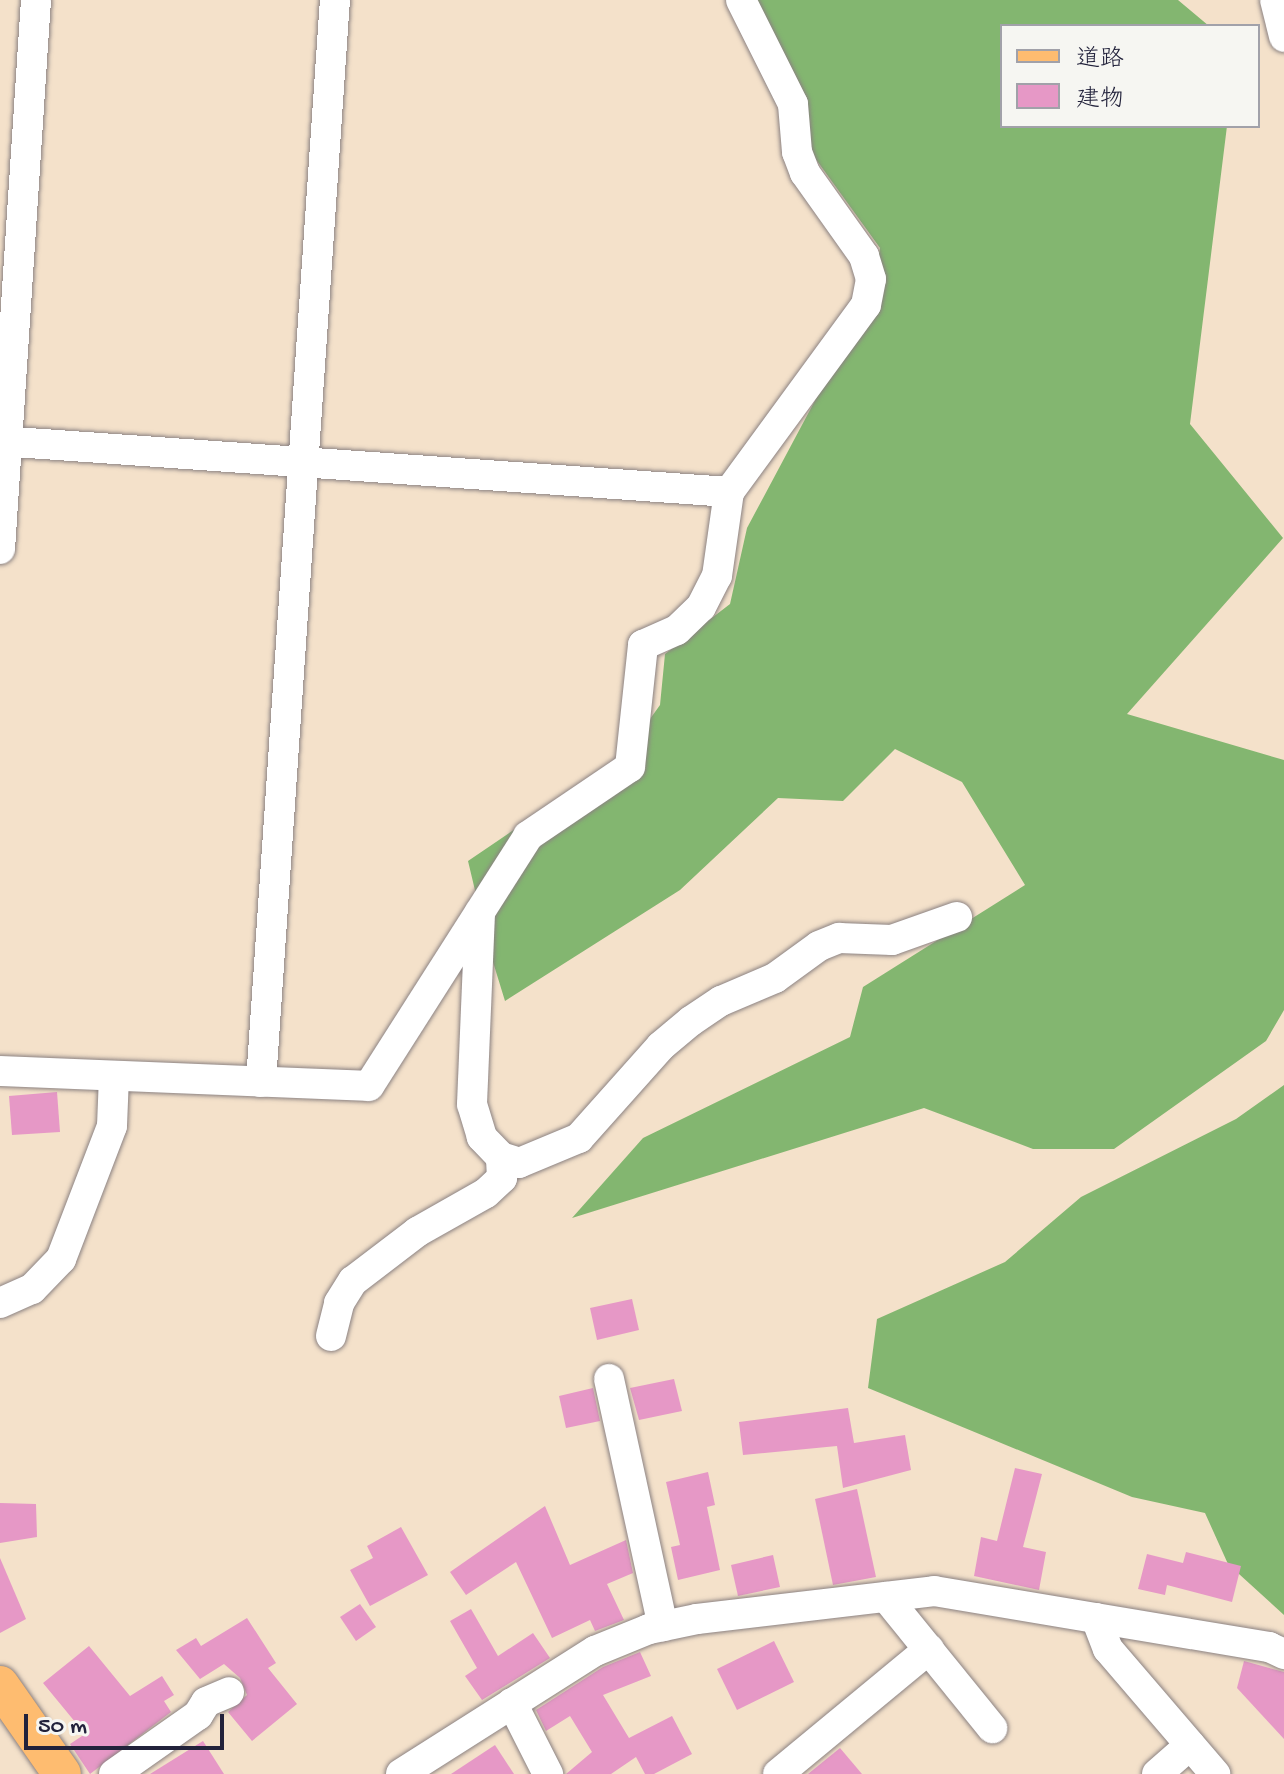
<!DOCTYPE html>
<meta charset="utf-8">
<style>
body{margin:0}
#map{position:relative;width:1284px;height:1774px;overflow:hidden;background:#f4e1ca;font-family:"Gochi Hand","Klee One",sans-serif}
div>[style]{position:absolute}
.forest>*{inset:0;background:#83b670}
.building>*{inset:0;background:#e698c6}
.roads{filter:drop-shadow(0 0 2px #8b8282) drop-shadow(0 0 2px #8b8282)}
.minor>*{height:30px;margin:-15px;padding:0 15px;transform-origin:15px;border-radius:15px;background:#fff}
.major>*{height:38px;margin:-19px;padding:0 19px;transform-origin:19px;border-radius:19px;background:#febc70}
span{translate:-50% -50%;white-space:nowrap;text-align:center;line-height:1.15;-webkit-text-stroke:7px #f6f6f2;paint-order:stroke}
.legend{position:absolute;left:1000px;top:24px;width:260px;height:104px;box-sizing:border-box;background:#f6f6f2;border:2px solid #a1a1a9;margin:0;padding:10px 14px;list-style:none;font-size:24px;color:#22223b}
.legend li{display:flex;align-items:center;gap:16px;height:40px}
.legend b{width:40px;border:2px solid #a1a1a9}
.scale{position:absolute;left:24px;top:1714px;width:200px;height:36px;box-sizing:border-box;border:4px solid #22223b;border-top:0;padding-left:10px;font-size:24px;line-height:28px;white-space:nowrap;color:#22223b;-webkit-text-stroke:6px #f6f6f2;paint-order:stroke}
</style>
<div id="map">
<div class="forest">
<div style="clip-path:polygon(747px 0,1178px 0,1209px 26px,1002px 26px,1002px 126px,1227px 126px,1190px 424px,1283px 538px,1127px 714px,1284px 760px,1284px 1010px,1266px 1041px,1114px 1149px,1033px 1149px,924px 1108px,572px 1218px,643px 1138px,850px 1037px,863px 987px,1025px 885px,962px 782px,895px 749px,843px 801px,778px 798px,680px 890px,505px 1001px,489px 949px,468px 861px,625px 754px,660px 705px,665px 654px,730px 604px,747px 528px,875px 288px,880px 248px,807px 147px)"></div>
<div style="clip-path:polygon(1284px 1085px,1284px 1615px,1228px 1564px,1205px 1513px,1132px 1497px,868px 1388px,877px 1319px,1005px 1262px,1081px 1197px,1236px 1119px)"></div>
</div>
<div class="building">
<div style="clip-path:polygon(57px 1092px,60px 1132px,12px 1135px,9px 1096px)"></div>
<div style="clip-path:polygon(632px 1299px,639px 1330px,597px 1340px,590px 1308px)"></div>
<div style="clip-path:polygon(674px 1379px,682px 1411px,639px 1420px,630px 1388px)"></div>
<div style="clip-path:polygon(593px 1388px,600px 1421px,566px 1428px,559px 1396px)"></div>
<div style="clip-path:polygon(848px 1408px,854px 1443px,905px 1435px,911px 1470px,843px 1488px,837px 1446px,743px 1455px,739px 1422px)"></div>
<div style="clip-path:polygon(1015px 1468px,1042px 1474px,1023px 1547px,1046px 1552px,1039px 1590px,974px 1576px,981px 1537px,997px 1541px)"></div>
<div style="clip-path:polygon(708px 1472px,715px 1505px,707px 1507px,720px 1570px,678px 1580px,671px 1547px,680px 1545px,666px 1482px)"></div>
<div style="clip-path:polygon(857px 1489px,876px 1577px,833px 1585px,815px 1499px)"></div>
<div style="clip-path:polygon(0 1503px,36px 1504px,37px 1537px,0 1543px)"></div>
<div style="clip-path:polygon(545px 1506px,570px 1565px,626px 1540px,633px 1573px,607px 1584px,624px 1620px,595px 1631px,590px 1620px,552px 1638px,516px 1562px,466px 1595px,450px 1572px)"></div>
<div style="clip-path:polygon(401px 1527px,428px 1575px,370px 1606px,350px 1570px,373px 1558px,367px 1546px)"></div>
<div style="clip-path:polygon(1186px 1552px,1241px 1566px,1232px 1602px,1167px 1585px,1165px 1595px,1138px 1589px,1147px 1554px,1183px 1563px)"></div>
<div style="clip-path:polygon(773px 1555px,780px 1587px,738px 1596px,731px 1565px)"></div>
<div style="clip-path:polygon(0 1558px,26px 1619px,0 1633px)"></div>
<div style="clip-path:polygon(360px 1604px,376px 1627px,356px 1641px,340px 1617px)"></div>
<div style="clip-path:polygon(471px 1609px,498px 1656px,533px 1633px,550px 1658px,482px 1700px,465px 1676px,477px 1668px,450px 1621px)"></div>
<div style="clip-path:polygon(247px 1618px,276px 1663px,268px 1668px,297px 1704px,252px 1741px,228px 1712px,247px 1695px,240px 1678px,224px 1664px,200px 1679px,176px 1650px,196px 1638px,201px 1646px)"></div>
<div style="clip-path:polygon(774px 1641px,794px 1682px,737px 1710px,717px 1669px)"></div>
<div style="clip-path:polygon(89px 1646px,130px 1696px,162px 1676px,174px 1695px,164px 1701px,171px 1712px,90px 1774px,70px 1744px,85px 1734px,43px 1683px)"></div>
<div style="clip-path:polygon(640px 1652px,651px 1676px,603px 1695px,629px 1738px,672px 1716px,692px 1754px,654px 1774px,645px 1774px,636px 1757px,611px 1774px,566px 1774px,592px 1752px,570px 1716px,546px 1731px,536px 1710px,603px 1667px)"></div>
<div style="clip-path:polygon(1244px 1661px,1284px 1672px,1284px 1739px,1237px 1688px)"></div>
<div style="clip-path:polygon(203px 1741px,224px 1774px,150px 1774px)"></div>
<div style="clip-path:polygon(495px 1745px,514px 1774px,451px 1774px)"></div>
<div style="clip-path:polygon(840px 1748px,862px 1774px,808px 1774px)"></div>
</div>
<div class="roads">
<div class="minor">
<div style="left:1275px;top:0;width:38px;rotate:76deg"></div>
<div style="left:0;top:441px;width:731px;rotate:4deg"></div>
<div style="left:0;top:549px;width:550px;rotate:-86.25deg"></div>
<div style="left:0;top:1071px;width:369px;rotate:2.3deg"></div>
<div style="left:369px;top:1086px;width:296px;rotate:-57.5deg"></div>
<div style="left:528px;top:836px;width:123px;rotate:-34.1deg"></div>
<div style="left:630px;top:767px;width:123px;rotate:-83.9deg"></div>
<div style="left:643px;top:645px;width:37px;rotate:-24deg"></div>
<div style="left:677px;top:630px;width:33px;rotate:-44deg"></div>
<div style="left:701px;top:607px;width:35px;rotate:-63deg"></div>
<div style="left:717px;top:576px;width:85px;rotate:-81.9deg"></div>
<div style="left:729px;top:492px;width:232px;rotate:-53.8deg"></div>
<div style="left:866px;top:305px;width:26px;rotate:-79deg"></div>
<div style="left:871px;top:279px;width:24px;rotate:-107deg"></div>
<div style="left:864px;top:256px;width:102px;rotate:-125.4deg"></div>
<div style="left:805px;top:173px;width:22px;rotate:-111deg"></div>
<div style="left:797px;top:152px;width:48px;rotate:-94.8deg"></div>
<div style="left:793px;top:104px;width:116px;rotate:-116.6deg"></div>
<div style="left:261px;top:1082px;width:1085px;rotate:-86.09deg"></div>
<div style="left:501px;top:1157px;width:19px;rotate:18deg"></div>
<div style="left:519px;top:1163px;width:65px;rotate:-22.6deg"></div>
<div style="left:579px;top:1138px;width:123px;rotate:-48.3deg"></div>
<div style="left:661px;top:1046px;width:39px;rotate:-40deg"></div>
<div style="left:691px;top:1021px;width:36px;rotate:-34deg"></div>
<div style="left:721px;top:1001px;width:59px;rotate:-23.1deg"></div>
<div style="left:775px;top:978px;width:54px;rotate:-36deg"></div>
<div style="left:819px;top:946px;width:22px;rotate:-22deg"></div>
<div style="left:839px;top:938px;width:53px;rotate:2.2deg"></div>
<div style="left:892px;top:940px;width:69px;rotate:-19.5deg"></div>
<div style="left:0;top:1303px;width:35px;rotate:-24deg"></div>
<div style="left:32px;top:1289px;width:42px;rotate:-46deg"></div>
<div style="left:61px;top:1259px;width:142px;rotate:-69deg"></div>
<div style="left:112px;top:1126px;width:50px;rotate:-87.7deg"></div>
<div style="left:331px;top:1336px;width:34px;rotate:-76deg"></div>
<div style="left:339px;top:1303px;width:26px;rotate:-58deg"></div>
<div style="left:353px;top:1281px;width:81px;rotate:-37.4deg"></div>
<div style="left:417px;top:1232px;width:79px;rotate:-29.5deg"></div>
<div style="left:486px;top:1193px;width:22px;rotate:-43deg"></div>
<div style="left:502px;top:1178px;width:21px;rotate:-93deg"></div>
<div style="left:501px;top:1157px;width:28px;rotate:-134deg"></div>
<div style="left:482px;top:1137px;width:34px;rotate:-107deg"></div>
<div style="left:472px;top:1104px;width:192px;rotate:-87.6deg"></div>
<div style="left:609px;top:1379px;width:253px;rotate:77.7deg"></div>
<div style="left:886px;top:1597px;width:169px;rotate:51deg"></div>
<div style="left:1096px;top:1618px;width:33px;rotate:69deg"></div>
<div style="left:1108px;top:1649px;width:165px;rotate:49.4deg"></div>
<div style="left:512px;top:1703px;width:80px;rotate:63.1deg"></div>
<div style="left:114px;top:1774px;width:103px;rotate:-35.1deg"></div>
<div style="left:198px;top:1715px;width:15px;rotate:-58deg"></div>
<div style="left:206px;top:1702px;width:25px;rotate:-23deg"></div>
<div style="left:401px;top:1774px;width:230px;rotate:-32.4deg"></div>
<div style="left:595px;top:1651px;width:58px;rotate:-22.2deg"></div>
<div style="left:649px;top:1629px;width:49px;rotate:-11.8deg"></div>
<div style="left:697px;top:1619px;width:239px;rotate:-6.7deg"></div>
<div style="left:934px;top:1591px;width:340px;rotate:9.5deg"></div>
<div style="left:1269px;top:1647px;width:17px;rotate:25deg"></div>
<div style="left:778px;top:1774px;width:196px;rotate:-39.6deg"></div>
<div style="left:1157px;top:1774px;width:44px;rotate:-41.3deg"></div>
</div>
<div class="major">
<div style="left:0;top:1685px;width:108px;rotate:55.1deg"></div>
</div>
</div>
<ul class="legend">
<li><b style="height:10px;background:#febc70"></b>道路</li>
<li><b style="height:22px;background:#e698c6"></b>建物</li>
</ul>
<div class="scale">50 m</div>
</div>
